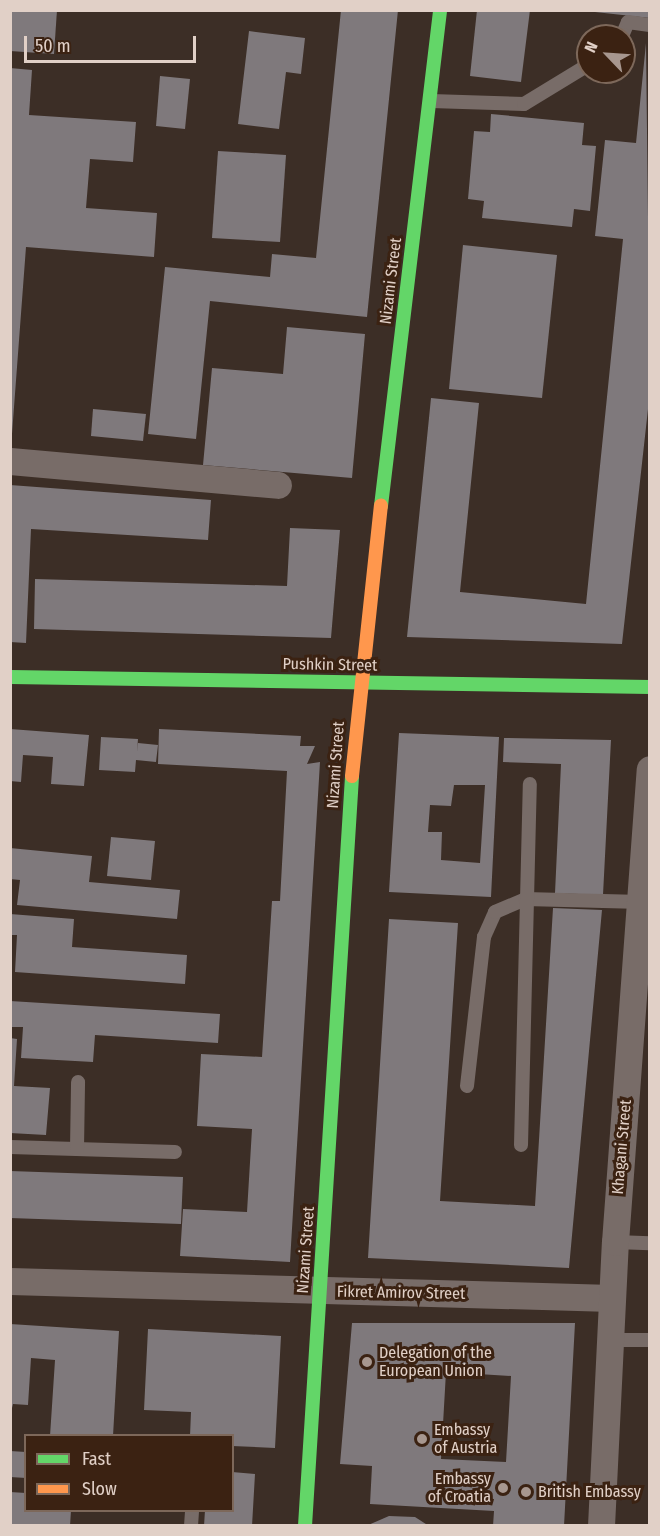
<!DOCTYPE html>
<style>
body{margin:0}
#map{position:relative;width:660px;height:1536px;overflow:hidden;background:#3c2e26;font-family:"Fira Sans Condensed",sans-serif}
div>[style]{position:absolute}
.building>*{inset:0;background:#7f797c}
.lane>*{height:14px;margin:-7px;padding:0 7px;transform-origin:7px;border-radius:7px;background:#786c68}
.street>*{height:27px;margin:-13.5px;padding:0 13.5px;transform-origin:13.5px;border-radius:13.5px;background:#786c68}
.fast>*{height:14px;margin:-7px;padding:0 7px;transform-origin:7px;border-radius:7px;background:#63d668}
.slow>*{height:14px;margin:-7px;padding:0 7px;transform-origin:7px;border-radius:7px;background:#ff974d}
.dots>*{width:16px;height:16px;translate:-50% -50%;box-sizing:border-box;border:3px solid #3b2212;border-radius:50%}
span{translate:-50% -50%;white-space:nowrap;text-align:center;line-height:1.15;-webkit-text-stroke:6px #3b2212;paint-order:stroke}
.street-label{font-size:16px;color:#e1d0c7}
.poi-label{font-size:16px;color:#e1d0c7}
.left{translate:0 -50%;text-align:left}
.right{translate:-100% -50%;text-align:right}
.frame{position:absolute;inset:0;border:12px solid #e1d0c7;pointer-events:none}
.legend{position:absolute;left:24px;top:1434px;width:210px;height:78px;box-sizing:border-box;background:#3b2212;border:2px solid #7d685a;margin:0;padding:8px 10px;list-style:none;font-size:18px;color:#e1d0c7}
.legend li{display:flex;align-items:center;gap:12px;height:30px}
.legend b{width:30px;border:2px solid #7d685a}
.north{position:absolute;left:576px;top:24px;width:60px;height:60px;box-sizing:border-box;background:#3b2212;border:2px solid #7d685a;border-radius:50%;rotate:295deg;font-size:16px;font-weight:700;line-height:24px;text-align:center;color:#e1d0c7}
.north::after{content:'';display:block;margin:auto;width:21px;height:27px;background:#a7978f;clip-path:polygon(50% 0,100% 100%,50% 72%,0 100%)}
.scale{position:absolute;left:24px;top:36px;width:172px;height:27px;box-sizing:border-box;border:3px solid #e1d0c7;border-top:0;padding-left:8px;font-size:18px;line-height:21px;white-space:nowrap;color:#e1d0c7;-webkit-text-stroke:4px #3b2212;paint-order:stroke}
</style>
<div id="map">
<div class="building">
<div style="clip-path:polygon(10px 10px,57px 10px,54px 54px,10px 51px)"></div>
<div style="clip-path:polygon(341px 10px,398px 10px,367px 317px,210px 301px,196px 439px,148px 434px,165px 267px,270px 277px,272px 254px,316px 258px)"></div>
<div style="clip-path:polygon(477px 10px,530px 10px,521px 82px,470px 76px)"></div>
<div style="clip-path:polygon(595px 10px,650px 10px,650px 18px,595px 12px)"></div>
<div style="clip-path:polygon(249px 31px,305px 38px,301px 74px,286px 72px,279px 129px,238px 124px)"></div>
<div style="clip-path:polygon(646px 43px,650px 391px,622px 644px,407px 637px,431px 398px,479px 403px,460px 592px,586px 604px,623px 239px,595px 236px,605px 140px,636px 143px)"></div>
<div style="clip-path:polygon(10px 68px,32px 70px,29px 115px,136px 122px,133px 162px,90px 159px,86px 208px,157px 213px,154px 257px,26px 247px,12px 434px)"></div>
<div style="clip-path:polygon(160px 76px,190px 79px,185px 129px,156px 126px)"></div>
<div style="clip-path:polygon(491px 114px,584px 123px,582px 145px,596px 146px,590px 211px,574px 209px,572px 227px,482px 218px,484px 201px,468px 199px,474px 131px,490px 132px)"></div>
<div style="clip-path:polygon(218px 151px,286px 155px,280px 242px,212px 238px)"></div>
<div style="clip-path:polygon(463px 245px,557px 255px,542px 398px,449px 389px)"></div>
<div style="clip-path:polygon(287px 327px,365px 334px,352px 478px,203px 465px,212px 368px,283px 374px)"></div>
<div style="clip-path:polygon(93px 409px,146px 414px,143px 441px,91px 436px)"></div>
<div style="clip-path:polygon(10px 485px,211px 500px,208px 540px,31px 529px,26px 643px,10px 642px)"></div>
<div style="clip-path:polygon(290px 528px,340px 530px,331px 638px,34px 629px,35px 579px,287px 586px)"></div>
<div style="clip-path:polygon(10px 729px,89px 735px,84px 786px,51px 784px,53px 757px,23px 755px,21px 782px,10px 781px)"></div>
<div style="clip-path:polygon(159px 729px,301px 736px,300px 746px,315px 746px,307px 764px,320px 762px,290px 1262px,180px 1256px,183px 1209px,247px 1212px,252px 1129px,197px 1126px,201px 1054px,262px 1057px,272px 901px,280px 901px,287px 771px,158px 764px)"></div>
<div style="clip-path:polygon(evenodd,399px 733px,499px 737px,491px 897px,389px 892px,399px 733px,454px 785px,485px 785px,480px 863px,441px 860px,442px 832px,428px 832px,430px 805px,451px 806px,454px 785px)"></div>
<div style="clip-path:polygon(101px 737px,138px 739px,137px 752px,138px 743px,158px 745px,156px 762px,136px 760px,135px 772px,99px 770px)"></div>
<div style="clip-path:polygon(504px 738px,611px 740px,603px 895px,555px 893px,561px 764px,503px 762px)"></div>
<div style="clip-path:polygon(111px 837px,155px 841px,151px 880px,107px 876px)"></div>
<div style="clip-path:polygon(10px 848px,92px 856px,89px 882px,180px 890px,177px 919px,17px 905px,20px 880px,10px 879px)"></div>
<div style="clip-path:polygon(553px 908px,602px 910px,569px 1268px,368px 1258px,389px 919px,458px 923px,440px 1201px,535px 1206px)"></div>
<div style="clip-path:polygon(10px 914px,74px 919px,72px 947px,187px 955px,185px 984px,15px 972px,17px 935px,10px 935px)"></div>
<div style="clip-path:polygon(10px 1001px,220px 1014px,218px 1043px,95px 1035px,93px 1062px,21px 1058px,23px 1027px,10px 1027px)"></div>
<div style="clip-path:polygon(10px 1038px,17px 1039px,14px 1086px,50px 1088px,46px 1135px,10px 1133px)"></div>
<div style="clip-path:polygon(10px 1171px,183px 1177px,181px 1224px,10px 1218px)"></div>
<div style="clip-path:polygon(evenodd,352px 1323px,575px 1323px,564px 1526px,493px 1526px,494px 1511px,370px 1504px,372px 1466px,340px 1464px,352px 1323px,446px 1372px,511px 1376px,506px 1462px,441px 1459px,446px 1372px)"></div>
<div style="clip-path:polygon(10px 1324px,119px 1331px,113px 1436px,50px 1436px,55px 1360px,31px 1358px,28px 1405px,13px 1404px,10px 1416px)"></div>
<div style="clip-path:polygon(148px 1329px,281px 1336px,275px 1448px,232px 1446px,232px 1436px,190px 1436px,191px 1412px,144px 1410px)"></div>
<div style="clip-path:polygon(10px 1451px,26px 1452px,26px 1478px,10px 1477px)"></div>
<div style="clip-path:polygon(232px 1472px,255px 1474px,252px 1526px,204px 1526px,205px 1510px,232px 1510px)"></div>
<div style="clip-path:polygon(10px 1492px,26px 1493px,26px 1510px,71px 1510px,70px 1526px,12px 1526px)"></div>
<div style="clip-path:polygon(389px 1516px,415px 1517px,429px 1526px,366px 1526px)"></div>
</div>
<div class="lane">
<div style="left:622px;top:36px;width:15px;rotate:-67deg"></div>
<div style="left:628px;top:22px;width:22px;rotate:8deg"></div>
<div style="left:431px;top:101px;width:93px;rotate:1.8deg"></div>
<div style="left:524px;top:104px;width:75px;rotate:-31.4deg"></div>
<div style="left:467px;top:1086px;width:150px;rotate:-83.5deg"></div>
<div style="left:484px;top:937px;width:27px;rotate:-66deg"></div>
<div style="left:495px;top:912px;width:33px;rotate:-23deg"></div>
<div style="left:525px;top:899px;width:117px;rotate:1.5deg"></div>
<div style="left:521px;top:1145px;width:361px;rotate:-88.6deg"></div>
<div style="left:10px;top:1147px;width:165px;rotate:1.7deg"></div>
<div style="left:77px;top:1149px;width:67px;rotate:-89.1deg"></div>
<div style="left:615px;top:1242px;width:35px;rotate:2deg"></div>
<div style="left:610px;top:1340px;width:40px"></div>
<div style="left:191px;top:1526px;width:16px;rotate:-86deg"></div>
</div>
<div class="street">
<div style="left:10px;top:461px;width:269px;rotate:5.1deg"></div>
<div style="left:10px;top:1281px;width:602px;rotate:1.62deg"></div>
<div style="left:601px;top:1526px;width:284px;rotate:-87.2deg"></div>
<div style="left:615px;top:1242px;width:474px;rotate:-85.8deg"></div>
</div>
<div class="fast">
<div style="left:381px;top:506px;width:499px;rotate:-83.2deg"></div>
<div style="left:10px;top:677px;width:640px;rotate:0.9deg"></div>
<div style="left:305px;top:1526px;width:751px;rotate:-86.41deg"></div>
</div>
<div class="slow">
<div style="left:352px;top:776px;width:272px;rotate:-83.9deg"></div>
</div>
<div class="dots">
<div style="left:367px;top:1362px;background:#a7978f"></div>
<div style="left:422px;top:1439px;background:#a7978f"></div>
<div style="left:503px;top:1488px;background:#a7978f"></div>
<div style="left:526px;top:1492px;background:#a7978f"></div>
</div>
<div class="street-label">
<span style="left:391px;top:281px;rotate:-83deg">Nizami Street</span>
<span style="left:330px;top:665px;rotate:1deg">Pushkin Street</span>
<span style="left:336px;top:765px;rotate:-86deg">Nizami Street</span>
<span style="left:622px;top:1147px;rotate:-85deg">Khagani Street</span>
<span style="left:306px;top:1250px;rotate:-86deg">Nizami Street</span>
<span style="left:401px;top:1293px;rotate:1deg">Fikret Amirov Street</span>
</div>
<div class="poi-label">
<span class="left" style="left:379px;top:1362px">Delegation of the<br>European Union</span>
<span class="left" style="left:434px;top:1439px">Embassy<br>of Austria</span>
<span class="right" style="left:491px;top:1488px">Embassy<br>of Croatia</span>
<span class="left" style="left:538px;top:1492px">British Embassy</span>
</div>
<div class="frame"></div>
<ul class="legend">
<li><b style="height:8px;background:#63d668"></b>Fast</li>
<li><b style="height:8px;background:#ff974d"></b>Slow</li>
</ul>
<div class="north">N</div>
<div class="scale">50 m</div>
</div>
